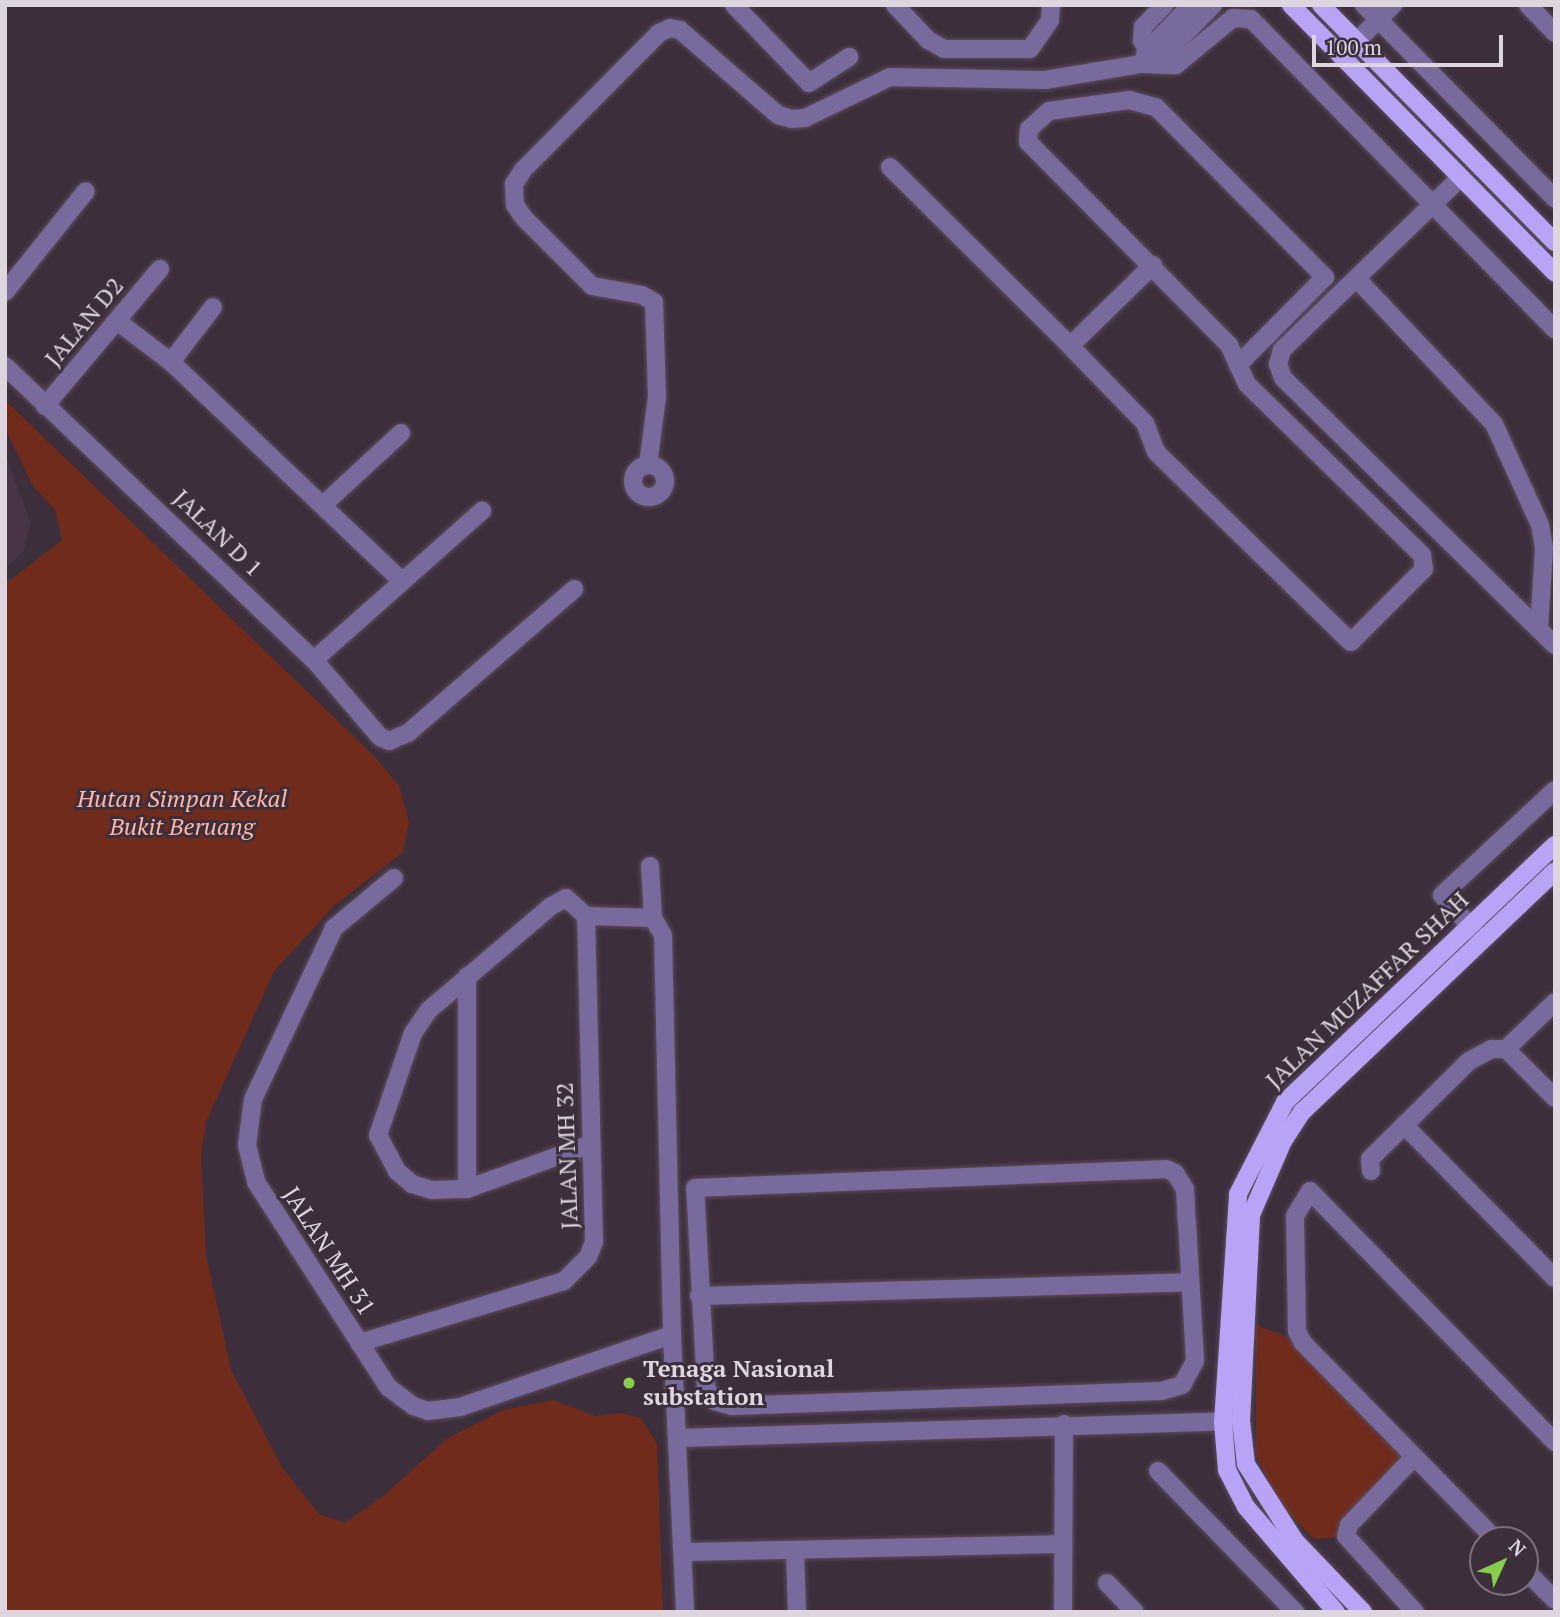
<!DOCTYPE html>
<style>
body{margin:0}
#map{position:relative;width:1560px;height:1617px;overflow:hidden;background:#3d2e3c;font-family:"PT Serif",serif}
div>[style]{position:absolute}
.built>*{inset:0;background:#483447}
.green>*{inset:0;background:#702b1b}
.roads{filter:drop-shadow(0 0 2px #5a4c59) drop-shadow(0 0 2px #5a4c59)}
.minor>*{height:18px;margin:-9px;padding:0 9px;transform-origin:9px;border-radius:9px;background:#786a9d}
.minor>.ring{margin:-9px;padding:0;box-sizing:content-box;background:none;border:18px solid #786a9d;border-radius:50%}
.major>*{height:18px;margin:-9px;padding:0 9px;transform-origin:9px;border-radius:9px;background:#b9a3f6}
.dots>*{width:19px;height:19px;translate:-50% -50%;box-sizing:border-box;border:4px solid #3d2e3c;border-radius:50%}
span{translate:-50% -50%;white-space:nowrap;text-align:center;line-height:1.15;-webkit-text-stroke:6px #3d2e3c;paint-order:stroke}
.street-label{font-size:24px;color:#dfd5de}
.park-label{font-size:24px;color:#fdb6a4;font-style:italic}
.poi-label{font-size:24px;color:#dfd5de;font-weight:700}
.left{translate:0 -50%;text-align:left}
.frame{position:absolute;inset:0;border:7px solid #dfd5de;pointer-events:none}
.north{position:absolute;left:1469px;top:1526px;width:70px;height:70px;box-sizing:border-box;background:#3d2e3c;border:2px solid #7e717d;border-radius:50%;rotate:45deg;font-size:19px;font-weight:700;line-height:28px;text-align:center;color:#dfd5de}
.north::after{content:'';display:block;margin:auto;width:24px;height:32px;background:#86cf4b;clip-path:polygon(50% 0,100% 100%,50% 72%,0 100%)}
.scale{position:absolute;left:1312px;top:35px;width:191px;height:32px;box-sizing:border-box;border:4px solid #dfd5de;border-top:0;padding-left:9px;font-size:21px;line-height:24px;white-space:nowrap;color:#dfd5de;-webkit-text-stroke:5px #3d2e3c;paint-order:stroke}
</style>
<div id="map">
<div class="built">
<div style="clip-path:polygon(5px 455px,31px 522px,23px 553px,5px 569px)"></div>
</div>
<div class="green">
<div style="clip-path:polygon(5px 400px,371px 753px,399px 785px,409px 822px,403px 852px,334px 906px,274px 971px,206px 1122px,201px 1157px,206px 1254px,231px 1370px,282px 1467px,319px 1514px,345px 1523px,383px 1496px,448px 1438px,503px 1410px,553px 1400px,595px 1416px,621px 1413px,641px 1418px,657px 1444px,663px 1612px,5px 1612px,5px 584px,62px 540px,55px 510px,33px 486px,5px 428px)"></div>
<div style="clip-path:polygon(1256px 1325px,1287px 1337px,1408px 1460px,1333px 1538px,1314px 1539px,1277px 1501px,1256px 1454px)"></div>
</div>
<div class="roads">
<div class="minor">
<div style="left:734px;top:5px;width:108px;rotate:46.1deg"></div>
<div style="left:809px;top:83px;width:48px;rotate:-33deg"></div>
<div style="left:895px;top:5px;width:48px;rotate:46.7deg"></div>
<div style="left:928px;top:40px;width:18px;rotate:29deg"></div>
<div style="left:944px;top:49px;width:86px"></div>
<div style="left:1030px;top:49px;width:35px;rotate:-55deg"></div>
<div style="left:1050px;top:20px;width:15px;rotate:-86deg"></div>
<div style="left:1364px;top:5px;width:272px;rotate:45.4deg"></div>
<div style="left:1528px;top:5px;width:39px;rotate:46deg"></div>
<div style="left:1341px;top:57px;width:74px;rotate:-45deg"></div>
<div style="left:1151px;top:58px;width:20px;rotate:-117deg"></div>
<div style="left:1142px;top:40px;width:13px;rotate:-86deg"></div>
<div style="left:1143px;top:27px;width:30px;rotate:-46deg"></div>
<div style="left:1156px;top:63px;width:81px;rotate:-45.5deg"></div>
<div style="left:1142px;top:64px;width:13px;rotate:-72deg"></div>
<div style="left:1146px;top:52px;width:65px;rotate:-46.2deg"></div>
<div style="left:890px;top:167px;width:254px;rotate:44.8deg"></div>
<div style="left:1070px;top:346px;width:116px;rotate:-44.3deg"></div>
<div style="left:1460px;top:178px;width:248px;rotate:136deg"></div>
<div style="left:1282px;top:350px;width:15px;rotate:106deg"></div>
<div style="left:1278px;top:364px;width:15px;rotate:70deg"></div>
<div style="left:1283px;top:378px;width:381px;rotate:44.5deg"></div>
<div style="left:1357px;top:279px;width:199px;rotate:46.6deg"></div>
<div style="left:1494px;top:424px;width:111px;rotate:65.5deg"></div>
<div style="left:1540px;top:525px;width:23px;rotate:80deg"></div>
<div style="left:1544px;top:548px;width:81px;rotate:93.5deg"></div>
<div style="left:5px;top:292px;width:129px;rotate:-51.3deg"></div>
<div style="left:117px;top:321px;width:68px;rotate:37.2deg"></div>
<div style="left:171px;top:362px;width:318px;rotate:43.5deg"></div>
<div style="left:1070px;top:346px;width:107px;rotate:45.8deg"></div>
<div style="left:1145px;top:423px;width:31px;rotate:69deg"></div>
<div style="left:1156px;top:452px;width:272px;rotate:44.3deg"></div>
<div style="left:1351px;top:642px;width:103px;rotate:-45deg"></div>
<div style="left:1424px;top:569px;width:14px;rotate:-98deg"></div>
<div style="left:1422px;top:555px;width:245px;rotate:-135.7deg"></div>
<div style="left:1247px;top:384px;width:21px;rotate:-115deg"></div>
<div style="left:1238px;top:365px;width:22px;rotate:-114deg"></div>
<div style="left:1229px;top:345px;width:286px;rotate:-134.7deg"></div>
<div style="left:1028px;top:142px;width:13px;rotate:-86deg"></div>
<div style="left:1029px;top:129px;width:27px;rotate:-42deg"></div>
<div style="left:1049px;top:111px;width:81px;rotate:-7.8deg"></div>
<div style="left:1129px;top:100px;width:28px;rotate:15deg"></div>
<div style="left:1156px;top:107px;width:240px;rotate:45.2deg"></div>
<div style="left:1325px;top:277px;width:124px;rotate:134.7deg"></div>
<div style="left:171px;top:362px;width:69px;rotate:-52.6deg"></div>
<div style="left:5px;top:366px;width:427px;rotate:43.6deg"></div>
<div style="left:314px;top:660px;width:101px;rotate:49.4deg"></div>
<div style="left:380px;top:737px;width:10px;rotate:24deg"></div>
<div style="left:389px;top:741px;width:21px;rotate:-23deg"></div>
<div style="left:408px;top:733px;width:220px;rotate:-40.9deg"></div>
<div style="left:45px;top:406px;width:179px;rotate:-50deg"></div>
<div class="ring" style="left:633px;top:465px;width:14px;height:14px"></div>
<div style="left:648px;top:465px;width:69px;rotate:-82.5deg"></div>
<div style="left:657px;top:397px;width:95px;rotate:-91.8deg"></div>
<div style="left:654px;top:302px;width:14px;rotate:-150deg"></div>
<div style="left:642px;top:295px;width:51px;rotate:-169.8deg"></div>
<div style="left:592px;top:286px;width:96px;rotate:-135deg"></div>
<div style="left:524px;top:218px;width:16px;rotate:-125deg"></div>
<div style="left:515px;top:205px;width:21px;rotate:-93deg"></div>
<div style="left:514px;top:184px;width:17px;rotate:-57deg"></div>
<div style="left:523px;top:170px;width:193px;rotate:-45.2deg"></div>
<div style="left:659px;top:33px;width:12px;rotate:-24deg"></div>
<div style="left:670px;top:28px;width:10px;rotate:11deg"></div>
<div style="left:680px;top:30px;width:130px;rotate:40.9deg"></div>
<div style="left:778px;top:115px;width:15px;rotate:16deg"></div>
<div style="left:792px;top:119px;width:13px;rotate:-4deg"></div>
<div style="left:805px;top:118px;width:94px;rotate:-25.8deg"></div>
<div style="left:890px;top:77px;width:155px;rotate:1.1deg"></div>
<div style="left:1045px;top:80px;width:98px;rotate:-9.4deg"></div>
<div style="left:1142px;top:64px;width:34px;rotate:2deg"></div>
<div style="left:1176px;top:65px;width:74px;rotate:-39.5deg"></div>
<div style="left:1233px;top:18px;width:18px;rotate:3deg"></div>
<div style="left:1251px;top:19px;width:434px;rotate:45.6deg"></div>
<div style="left:323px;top:505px;width:106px;rotate:-42.7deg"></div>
<div style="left:314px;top:660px;width:225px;rotate:-41.6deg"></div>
<div style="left:650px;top:866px;width:52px;rotate:86.7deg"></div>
<div style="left:653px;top:918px;width:20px;rotate:60deg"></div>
<div style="left:663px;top:935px;width:400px;rotate:88.7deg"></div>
<div style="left:672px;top:1335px;width:277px;rotate:87.3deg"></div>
<div style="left:394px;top:878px;width:78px;rotate:140.2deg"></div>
<div style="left:334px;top:928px;width:189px;rotate:115.3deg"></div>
<div style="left:253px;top:1099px;width:46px;rotate:97.4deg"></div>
<div style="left:247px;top:1145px;width:38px;rotate:76deg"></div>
<div style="left:256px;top:1182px;width:244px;rotate:57.2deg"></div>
<div style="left:388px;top:1387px;width:31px;rotate:37deg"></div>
<div style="left:413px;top:1406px;width:16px;rotate:18deg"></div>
<div style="left:428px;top:1411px;width:32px;rotate:-7deg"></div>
<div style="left:460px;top:1407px;width:224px;rotate:-18.8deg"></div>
<div style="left:586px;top:916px;width:67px;rotate:1.7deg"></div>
<div style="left:1479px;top:936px;width:55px;rotate:-132.1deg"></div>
<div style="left:1442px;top:895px;width:154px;rotate:-42.9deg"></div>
<div style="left:467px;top:976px;width:213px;rotate:90deg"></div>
<div style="left:1506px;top:1049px;width:69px;rotate:45deg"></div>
<div style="left:1404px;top:1125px;width:215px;rotate:45.4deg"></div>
<div style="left:1166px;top:1169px;width:10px;rotate:24deg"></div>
<div style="left:1175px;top:1173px;width:19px;rotate:58deg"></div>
<div style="left:1185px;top:1189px;width:33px;rotate:87deg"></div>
<div style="left:1187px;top:1222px;width:139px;rotate:86.7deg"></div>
<div style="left:1195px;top:1361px;width:27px;rotate:118deg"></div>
<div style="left:1182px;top:1385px;width:22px;rotate:164deg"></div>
<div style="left:1161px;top:1391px;width:429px;rotate:178deg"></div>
<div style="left:732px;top:1406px;width:18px;rotate:-164deg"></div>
<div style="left:715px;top:1401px;width:16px;rotate:-125deg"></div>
<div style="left:706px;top:1388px;width:200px;rotate:-93.1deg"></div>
<div style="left:695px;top:1188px;width:471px;rotate:-2.3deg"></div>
<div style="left:1371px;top:1171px;width:12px;rotate:-95deg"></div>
<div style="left:1370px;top:1159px;width:139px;rotate:-44.7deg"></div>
<div style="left:1469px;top:1061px;width:26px;rotate:-28deg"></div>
<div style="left:1492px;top:1049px;width:14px"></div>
<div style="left:1506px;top:1049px;width:68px;rotate:-43.8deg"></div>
<div style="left:699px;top:1296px;width:491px;rotate:-1.6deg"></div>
<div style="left:359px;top:1343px;width:214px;rotate:-16.8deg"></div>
<div style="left:564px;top:1281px;width:34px;rotate:-45deg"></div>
<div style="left:588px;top:1257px;width:16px;rotate:-68deg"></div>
<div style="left:594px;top:1242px;width:326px;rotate:-91.4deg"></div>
<div style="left:586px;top:916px;width:27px;rotate:-138deg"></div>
<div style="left:566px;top:898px;width:18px;rotate:151deg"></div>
<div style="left:550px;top:907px;width:160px;rotate:139.6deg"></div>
<div style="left:428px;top:1011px;width:27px;rotate:124deg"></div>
<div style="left:413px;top:1033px;width:108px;rotate:108.9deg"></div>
<div style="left:378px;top:1135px;width:41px;rotate:62.2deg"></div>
<div style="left:397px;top:1171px;width:20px;rotate:41deg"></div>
<div style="left:412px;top:1184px;width:21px;rotate:17deg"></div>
<div style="left:432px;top:1190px;width:35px;rotate:-2deg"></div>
<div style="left:467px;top:1189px;width:132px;rotate:-19.9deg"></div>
<div style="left:679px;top:1438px;width:558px;rotate:-1.75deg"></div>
<div style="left:1414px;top:1457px;width:94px;rotate:133.7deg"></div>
<div style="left:1349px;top:1525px;width:11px;rotate:105deg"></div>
<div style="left:1346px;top:1536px;width:103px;rotate:47.8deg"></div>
<div style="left:1158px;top:1471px;width:197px;rotate:45.8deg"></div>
<div style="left:1496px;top:1540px;width:276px;rotate:-134.4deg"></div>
<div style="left:1303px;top:1343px;width:13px;rotate:-117deg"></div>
<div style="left:1297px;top:1331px;width:115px;rotate:-91deg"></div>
<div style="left:1295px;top:1216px;width:29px;rotate:-59deg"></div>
<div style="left:1310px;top:1191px;width:351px;rotate:45.7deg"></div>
<div style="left:795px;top:1551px;width:61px;rotate:88.1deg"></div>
<div style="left:684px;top:1552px;width:379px;rotate:-1.2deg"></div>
<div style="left:1525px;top:1570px;width:42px;rotate:45deg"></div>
<div style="left:1107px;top:1583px;width:40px;rotate:46deg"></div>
<div style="left:1063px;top:1612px;width:188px;rotate:-89.7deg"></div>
</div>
<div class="major">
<div style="left:1291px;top:5px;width:376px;rotate:45.4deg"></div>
<div style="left:1321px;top:5px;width:333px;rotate:45.4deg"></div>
<div style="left:1336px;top:1612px;width:138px;rotate:-130.6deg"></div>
<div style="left:1246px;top:1507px;width:42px;rotate:-117.2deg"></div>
<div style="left:1227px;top:1470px;width:48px;rotate:-94.8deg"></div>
<div style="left:1223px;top:1422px;width:228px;rotate:-86.2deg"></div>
<div style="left:1238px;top:1194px;width:103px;rotate:-62.9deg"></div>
<div style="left:1285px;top:1102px;width:373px;rotate:-43.6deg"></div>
<div style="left:1363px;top:1612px;width:98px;rotate:-133.8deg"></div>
<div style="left:1295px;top:1541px;width:91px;rotate:-122.5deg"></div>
<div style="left:1246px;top:1464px;width:43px;rotate:-96.6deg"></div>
<div style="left:1241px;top:1421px;width:206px;rotate:-87.2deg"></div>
<div style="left:1251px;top:1215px;width:81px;rotate:-66.6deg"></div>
<div style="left:1283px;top:1141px;width:35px;rotate:-57deg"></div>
<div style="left:1302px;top:1112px;width:349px;rotate:-43.6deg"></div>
</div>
</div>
<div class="dots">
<div style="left:629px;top:1383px;background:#86cf4b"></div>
</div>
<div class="street-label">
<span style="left:84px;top:322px;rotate:-50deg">JALAN D2</span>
<span style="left:218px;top:533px;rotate:44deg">JALAN D 1</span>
<span style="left:1367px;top:990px;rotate:-44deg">JALAN MUZAFFAR SHAH</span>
<span style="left:567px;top:1156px;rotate:-92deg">JALAN MH 32</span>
<span style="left:329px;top:1251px;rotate:57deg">JALAN MH 31</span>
</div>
<div class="park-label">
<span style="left:182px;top:813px">Hutan Simpan Kekal<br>Bukit Beruang</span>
</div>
<div class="poi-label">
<span class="left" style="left:643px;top:1383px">Tenaga Nasional<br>substation</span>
</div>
<div class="frame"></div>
<div class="north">N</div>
<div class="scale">100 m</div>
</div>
